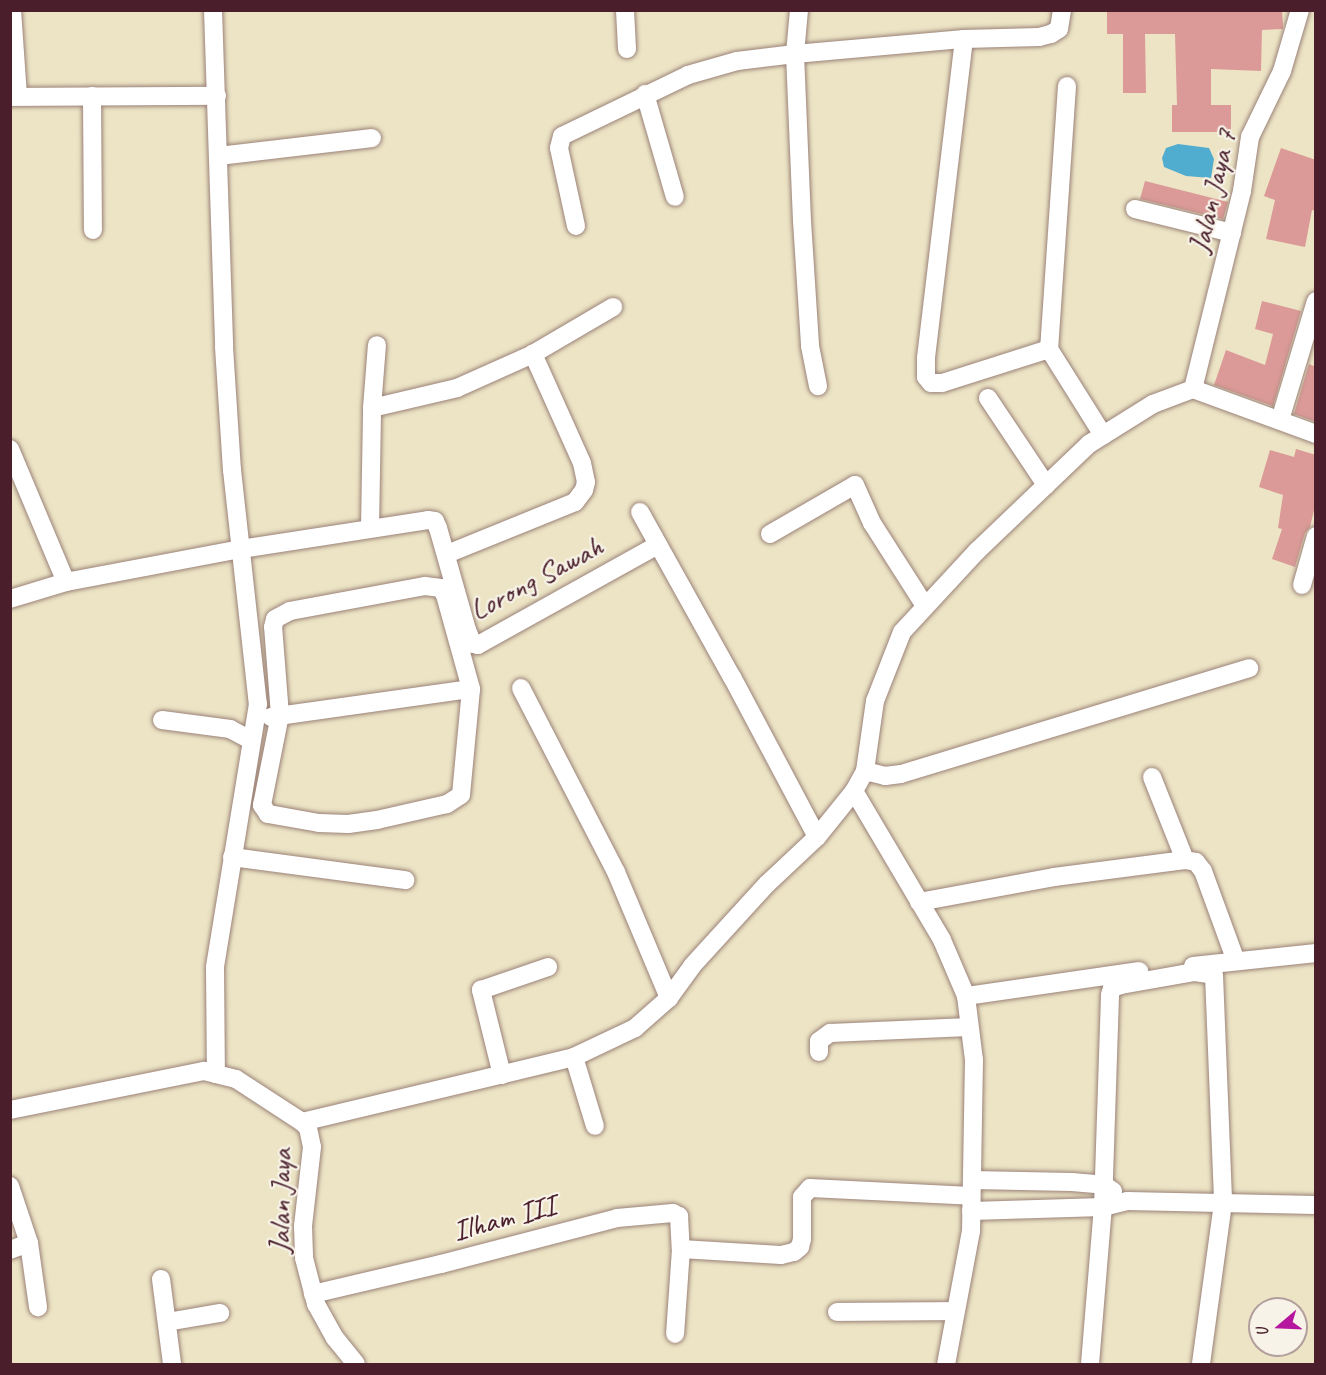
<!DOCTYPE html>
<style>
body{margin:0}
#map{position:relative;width:1326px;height:1375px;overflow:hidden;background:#ece4c5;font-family:Caveat,sans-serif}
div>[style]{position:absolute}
.water>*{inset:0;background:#51adcf}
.building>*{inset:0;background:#db9a97}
.roads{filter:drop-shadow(0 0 2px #9b8278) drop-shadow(0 0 2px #9b8278)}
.street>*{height:18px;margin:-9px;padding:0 9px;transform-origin:9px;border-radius:9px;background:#fff}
span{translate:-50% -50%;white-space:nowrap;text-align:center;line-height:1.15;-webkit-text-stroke:4.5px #f7f3e8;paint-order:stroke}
.street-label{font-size:30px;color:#4a1f2b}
.frame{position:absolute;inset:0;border:12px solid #4a1f2b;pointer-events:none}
.north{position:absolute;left:1248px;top:1297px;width:60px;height:60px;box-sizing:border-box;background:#f7f3e8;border:2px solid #b29e9c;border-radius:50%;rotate:251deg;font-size:16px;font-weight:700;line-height:24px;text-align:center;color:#4a1f2b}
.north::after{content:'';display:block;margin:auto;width:21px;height:27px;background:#b5179e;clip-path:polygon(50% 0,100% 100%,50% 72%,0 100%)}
</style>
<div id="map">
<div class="water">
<div style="clip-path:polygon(1178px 144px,1209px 148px,1214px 159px,1211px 178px,1186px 176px,1164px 167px,1162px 158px,1166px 148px)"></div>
</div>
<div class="building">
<div style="clip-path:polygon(1107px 10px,1282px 10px,1283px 26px,1283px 29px,1262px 30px,1261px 71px,1211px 69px,1211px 105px,1231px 105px,1231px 132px,1172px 132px,1172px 105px,1177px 105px,1175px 34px,1145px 34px,1146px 93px,1123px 93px,1123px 34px,1107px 34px)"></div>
<div style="clip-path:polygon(1281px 148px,1316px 160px,1316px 211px,1312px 210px,1305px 247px,1266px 239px,1275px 200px,1264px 196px)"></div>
<div style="clip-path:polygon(1145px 181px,1228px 202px,1223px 219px,1140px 199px)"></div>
<div style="clip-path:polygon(1262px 301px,1301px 311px,1273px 406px,1214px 385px,1226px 350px,1265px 365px,1273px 334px,1255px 329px)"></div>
<div style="clip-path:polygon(1309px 364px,1316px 367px,1316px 422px,1294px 414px)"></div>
<div style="clip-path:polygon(1296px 449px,1316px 455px,1316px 502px,1310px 527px,1305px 533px,1295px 567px,1272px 559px,1282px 529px,1278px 528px,1283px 495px,1259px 487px,1270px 450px,1294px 457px)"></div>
</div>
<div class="roads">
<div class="street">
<div style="left:12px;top:10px;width:86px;rotate:86deg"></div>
<div style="left:213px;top:10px;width:337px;rotate:88.1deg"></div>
<div style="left:224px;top:347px;width:123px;rotate:86.3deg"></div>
<div style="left:232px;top:470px;width:235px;rotate:83.7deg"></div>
<div style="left:258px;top:704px;width:267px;rotate:99.3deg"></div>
<div style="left:215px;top:968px;width:106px;rotate:89.5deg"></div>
<div style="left:625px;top:10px;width:39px;rotate:87deg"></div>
<div style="left:799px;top:10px;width:44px;rotate:95.2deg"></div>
<div style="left:795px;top:54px;width:167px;rotate:87.6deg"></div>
<div style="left:802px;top:221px;width:125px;rotate:86.3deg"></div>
<div style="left:810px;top:346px;width:41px;rotate:78.7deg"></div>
<div style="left:964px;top:39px;width:321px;rotate:96.8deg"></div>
<div style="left:926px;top:358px;width:19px;rotate:90deg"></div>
<div style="left:926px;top:377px;width:8px;rotate:50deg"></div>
<div style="left:931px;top:383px;width:11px"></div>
<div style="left:942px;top:383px;width:112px;rotate:-17.6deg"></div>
<div style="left:1067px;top:86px;width:264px;rotate:93.9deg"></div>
<div style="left:1049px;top:349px;width:102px;rotate:57.9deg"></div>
<div style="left:645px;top:94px;width:107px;rotate:73.8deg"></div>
<div style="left:92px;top:96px;width:134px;rotate:89.6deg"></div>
<div style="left:10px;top:97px;width:207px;rotate:-0.3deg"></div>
<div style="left:219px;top:156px;width:154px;rotate:-6.7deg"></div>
<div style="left:1135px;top:209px;width:100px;rotate:13.9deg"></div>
<div style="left:576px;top:226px;width:80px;rotate:-102.3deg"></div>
<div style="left:559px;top:148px;width:12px;rotate:-76deg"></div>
<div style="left:562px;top:136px;width:140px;rotate:-25.8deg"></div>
<div style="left:688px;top:75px;width:51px;rotate:-15.9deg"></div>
<div style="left:737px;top:61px;width:58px;rotate:-6.9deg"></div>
<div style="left:795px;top:54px;width:170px;rotate:-5.1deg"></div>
<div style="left:964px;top:39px;width:75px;rotate:-1.5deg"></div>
<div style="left:1039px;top:37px;width:12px;rotate:-14deg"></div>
<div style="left:1051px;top:34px;width:9px;rotate:-32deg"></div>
<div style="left:1059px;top:29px;width:19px;rotate:-81deg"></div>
<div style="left:1193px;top:389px;width:204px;rotate:-76.1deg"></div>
<div style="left:1242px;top:191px;width:55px;rotate:-81.6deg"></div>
<div style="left:1250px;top:137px;width:73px;rotate:-64.1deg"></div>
<div style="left:1282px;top:71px;width:64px;rotate:-73.6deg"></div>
<div style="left:1193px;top:389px;width:131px;rotate:20.1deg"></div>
<div style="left:988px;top:398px;width:105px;rotate:56.3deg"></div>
<div style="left:372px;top:408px;width:87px;rotate:-13.2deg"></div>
<div style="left:457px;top:388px;width:83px;rotate:-24.1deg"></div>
<div style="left:533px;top:354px;width:93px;rotate:-30.4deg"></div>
<div style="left:1280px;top:420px;width:124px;rotate:-73.2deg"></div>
<div style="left:10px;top:449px;width:144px;rotate:67.2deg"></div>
<div style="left:640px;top:512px;width:189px;rotate:60.9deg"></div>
<div style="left:732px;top:677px;width:181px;rotate:62deg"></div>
<div style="left:370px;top:528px;width:120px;rotate:-89deg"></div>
<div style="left:372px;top:408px;width:63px;rotate:-85.5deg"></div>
<div style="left:770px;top:534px;width:98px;rotate:-30deg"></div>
<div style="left:855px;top:485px;width:42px;rotate:65.9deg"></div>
<div style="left:872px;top:523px;width:98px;rotate:57.4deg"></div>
<div style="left:447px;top:554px;width:138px;rotate:-22.1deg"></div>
<div style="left:575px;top:502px;width:15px;rotate:-53deg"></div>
<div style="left:584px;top:490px;width:8px;rotate:-76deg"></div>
<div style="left:586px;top:482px;width:19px;rotate:-102deg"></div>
<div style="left:582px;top:463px;width:120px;rotate:-114.2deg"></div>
<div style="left:1302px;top:585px;width:51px;rotate:-74.1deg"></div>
<div style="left:425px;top:586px;width:16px;rotate:7deg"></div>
<div style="left:441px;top:588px;width:8px;rotate:60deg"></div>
<div style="left:445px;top:595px;width:98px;rotate:74.5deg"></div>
<div style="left:471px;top:689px;width:106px;rotate:95.4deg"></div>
<div style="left:461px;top:795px;width:17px;rotate:147deg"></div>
<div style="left:447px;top:804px;width:72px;rotate:167.1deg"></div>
<div style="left:377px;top:820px;width:29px;rotate:172deg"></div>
<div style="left:348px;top:824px;width:29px;rotate:-178deg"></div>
<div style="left:319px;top:823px;width:52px;rotate:-170deg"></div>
<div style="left:268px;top:814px;width:11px;rotate:-124deg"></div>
<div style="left:262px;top:805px;width:92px;rotate:-78.7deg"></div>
<div style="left:280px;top:715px;width:88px;rotate:-94.5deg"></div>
<div style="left:273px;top:627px;width:8px;rotate:-76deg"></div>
<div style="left:275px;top:619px;width:17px;rotate:-28deg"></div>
<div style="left:290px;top:611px;width:137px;rotate:-10.5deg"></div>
<div style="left:10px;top:599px;width:59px;rotate:-16.9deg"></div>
<div style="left:66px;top:582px;width:178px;rotate:-10.7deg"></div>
<div style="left:241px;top:549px;width:189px;rotate:-8.8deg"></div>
<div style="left:428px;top:520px;width:7px;rotate:8deg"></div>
<div style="left:435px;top:521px;width:8px;rotate:67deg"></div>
<div style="left:438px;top:528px;width:106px;rotate:74.1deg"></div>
<div style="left:467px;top:630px;width:15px;rotate:67deg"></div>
<div style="left:473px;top:644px;width:5px;rotate:11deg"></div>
<div style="left:478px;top:645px;width:206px;rotate:-29.1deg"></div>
<div style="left:521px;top:688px;width:207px;rotate:62.7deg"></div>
<div style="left:616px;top:872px;width:137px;rotate:67.2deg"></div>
<div style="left:271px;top:717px;width:202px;rotate:-8deg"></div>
<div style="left:162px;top:720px;width:69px;rotate:7.5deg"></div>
<div style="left:230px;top:729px;width:24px;rotate:28deg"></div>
<div style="left:865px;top:771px;width:21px;rotate:14deg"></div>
<div style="left:885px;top:776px;width:16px;rotate:-7deg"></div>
<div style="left:901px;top:774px;width:364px;rotate:-16.9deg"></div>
<div style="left:1152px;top:777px;width:89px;rotate:68.3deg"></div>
<div style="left:854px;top:791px;width:173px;rotate:59.4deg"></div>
<div style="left:942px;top:940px;width:61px;rotate:66.8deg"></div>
<div style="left:966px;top:996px;width:64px;rotate:82.9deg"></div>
<div style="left:974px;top:1060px;width:171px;rotate:91deg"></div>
<div style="left:971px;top:1231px;width:135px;rotate:100.6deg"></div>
<div style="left:232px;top:857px;width:175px;rotate:7.6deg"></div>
<div style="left:919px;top:902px;width:137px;rotate:-10.5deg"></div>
<div style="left:1054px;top:877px;width:132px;rotate:-7.4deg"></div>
<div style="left:1185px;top:860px;width:11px;rotate:10deg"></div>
<div style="left:1196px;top:862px;width:11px;rotate:52deg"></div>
<div style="left:1203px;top:871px;width:96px;rotate:69.9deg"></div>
<div style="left:1193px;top:966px;width:124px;rotate:-6deg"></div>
<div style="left:966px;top:996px;width:175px;rotate:-8.2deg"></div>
<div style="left:819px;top:1052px;width:11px;rotate:-90deg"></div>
<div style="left:819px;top:1041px;width:14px;rotate:-36deg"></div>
<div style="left:830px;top:1033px;width:139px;rotate:-2.5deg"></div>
<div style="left:574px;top:1057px;width:72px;rotate:73.1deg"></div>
<div style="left:502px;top:1075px;width:88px;rotate:-103.9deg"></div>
<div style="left:481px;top:990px;width:71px;rotate:-18.9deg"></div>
<div style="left:10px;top:1110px;width:198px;rotate:-11.4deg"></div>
<div style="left:204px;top:1071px;width:33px;rotate:14deg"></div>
<div style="left:236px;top:1079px;width:79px;rotate:33.1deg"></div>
<div style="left:302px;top:1122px;width:8px;rotate:45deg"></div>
<div style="left:308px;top:1128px;width:19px;rotate:78deg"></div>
<div style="left:312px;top:1147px;width:80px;rotate:96.5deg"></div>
<div style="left:303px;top:1226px;width:32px;rotate:88deg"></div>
<div style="left:304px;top:1258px;width:48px;rotate:75.4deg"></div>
<div style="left:316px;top:1304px;width:39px;rotate:61deg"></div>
<div style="left:335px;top:1338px;width:33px;rotate:51deg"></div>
<div style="left:302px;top:1122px;width:280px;rotate:-13.4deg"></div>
<div style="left:574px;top:1057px;width:68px;rotate:-25.4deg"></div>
<div style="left:635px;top:1028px;width:45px;rotate:-41.4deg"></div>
<div style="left:669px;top:998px;width:39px;rotate:-54deg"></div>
<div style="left:692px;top:966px;width:111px;rotate:-47.6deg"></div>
<div style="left:767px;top:884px;width:69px;rotate:-43.2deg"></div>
<div style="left:817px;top:837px;width:59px;rotate:-51.2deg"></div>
<div style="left:854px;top:791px;width:23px;rotate:-61deg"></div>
<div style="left:865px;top:771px;width:71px;rotate:-81.9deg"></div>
<div style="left:875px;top:701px;width:74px;rotate:-68.6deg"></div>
<div style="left:902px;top:632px;width:110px;rotate:-47.2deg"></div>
<div style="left:977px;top:551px;width:155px;rotate:-43.7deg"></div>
<div style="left:1089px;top:444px;width:75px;rotate:-32deg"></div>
<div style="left:1153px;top:404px;width:43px;rotate:-20.6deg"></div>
<div style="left:972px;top:1180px;width:100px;rotate:1.1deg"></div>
<div style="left:1072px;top:1182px;width:32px;rotate:5deg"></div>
<div style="left:1104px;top:1185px;width:11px;rotate:34deg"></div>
<div style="left:10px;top:1186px;width:60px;rotate:71.6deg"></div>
<div style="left:29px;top:1243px;width:20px;rotate:160deg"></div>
<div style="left:971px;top:1211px;width:132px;rotate:-1.7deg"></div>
<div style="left:1103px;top:1207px;width:25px;rotate:-14deg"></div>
<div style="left:1127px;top:1201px;width:189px;rotate:1.2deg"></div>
<div style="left:29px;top:1243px;width:65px;rotate:82deg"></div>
<div style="left:681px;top:1249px;width:100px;rotate:3.4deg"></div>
<div style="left:781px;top:1255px;width:13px;rotate:-13deg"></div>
<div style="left:794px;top:1252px;width:8px;rotate:-40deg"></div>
<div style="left:800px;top:1247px;width:8px;rotate:-76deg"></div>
<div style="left:802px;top:1239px;width:42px;rotate:-90deg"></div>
<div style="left:802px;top:1197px;width:12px;rotate:-48deg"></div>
<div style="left:810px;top:1188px;width:161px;rotate:2.8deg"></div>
<div style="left:161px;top:1279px;width:86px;rotate:82.6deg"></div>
<div style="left:313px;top:1294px;width:131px;rotate:-13.2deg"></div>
<div style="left:441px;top:1264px;width:182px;rotate:-14.6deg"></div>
<div style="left:617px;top:1218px;width:56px;rotate:-5.1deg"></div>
<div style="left:673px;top:1213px;width:7px;rotate:27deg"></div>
<div style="left:679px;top:1216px;width:33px;rotate:87deg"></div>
<div style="left:681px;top:1249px;width:85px;rotate:94deg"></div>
<div style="left:837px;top:1312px;width:118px;rotate:-0.5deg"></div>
<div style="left:167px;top:1322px;width:54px;rotate:-9.6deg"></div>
<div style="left:1090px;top:1364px;width:158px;rotate:-85.3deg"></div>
<div style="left:1103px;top:1207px;width:212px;rotate:-88.1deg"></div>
<div style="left:1110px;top:995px;width:7px;rotate:-74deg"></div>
<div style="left:1112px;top:988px;width:9px;rotate:-18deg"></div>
<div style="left:1121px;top:985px;width:75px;rotate:-10deg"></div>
<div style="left:1195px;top:972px;width:19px;rotate:9deg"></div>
<div style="left:1214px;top:975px;width:228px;rotate:87.7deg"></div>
<div style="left:1223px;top:1203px;width:162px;rotate:97.8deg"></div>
</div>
</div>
<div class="street-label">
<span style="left:1212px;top:191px;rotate:-77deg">Jalan Jaya 7</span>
<span style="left:536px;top:578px;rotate:-28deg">Lorong Sawah</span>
<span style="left:280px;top:1201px;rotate:-89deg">Jalan Jaya</span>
<span style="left:504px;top:1218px;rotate:-15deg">Ilham III</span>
</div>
<div class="frame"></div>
<div class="north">U</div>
</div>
